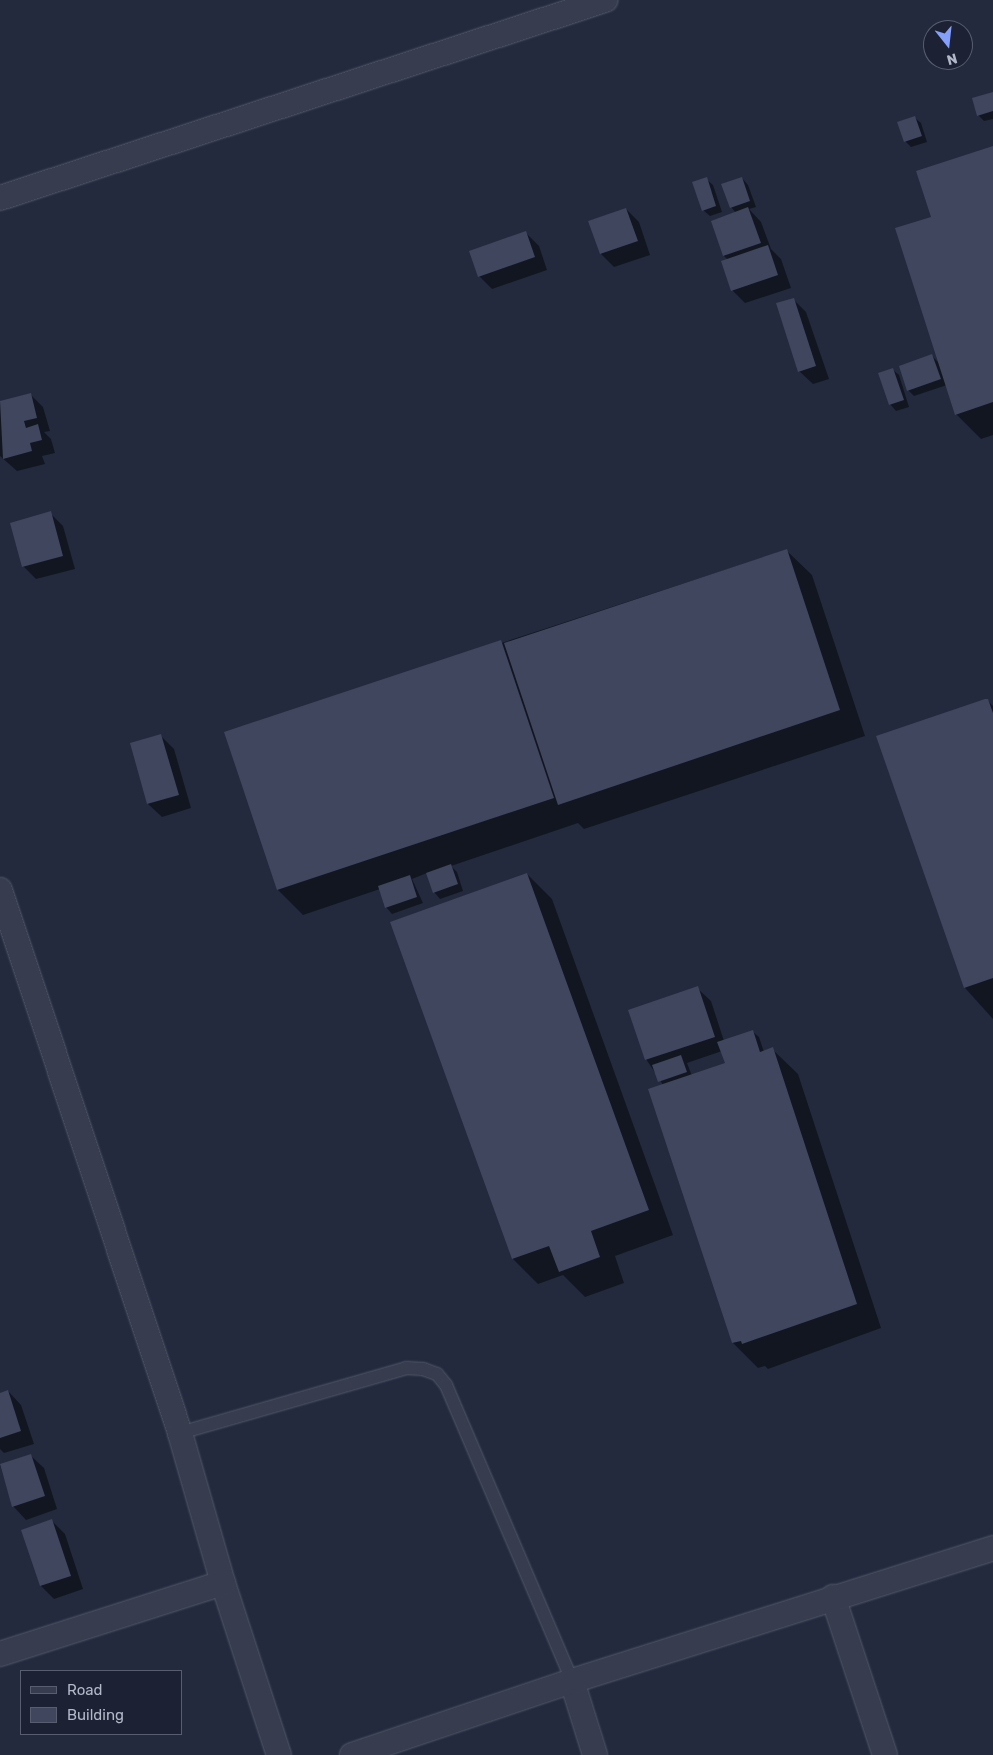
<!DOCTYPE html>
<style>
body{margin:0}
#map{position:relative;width:993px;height:1755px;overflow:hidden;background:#232a3e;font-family:Rubik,sans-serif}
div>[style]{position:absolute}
.shadow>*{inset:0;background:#0007}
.building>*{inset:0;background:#3f465e}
.roads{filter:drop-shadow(0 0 1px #525869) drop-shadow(0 0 1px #525869)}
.service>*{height:12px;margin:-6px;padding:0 6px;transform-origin:6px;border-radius:6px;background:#373d4e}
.minor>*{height:24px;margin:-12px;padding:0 12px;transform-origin:12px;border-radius:12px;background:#373d4e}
span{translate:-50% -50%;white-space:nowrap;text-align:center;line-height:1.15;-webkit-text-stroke:4.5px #1c2233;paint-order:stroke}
.legend{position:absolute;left:20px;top:1670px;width:162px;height:65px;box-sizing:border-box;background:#1c2233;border:1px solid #585e6f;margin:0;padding:6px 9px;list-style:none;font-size:15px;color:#b3b8c9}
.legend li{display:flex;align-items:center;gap:10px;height:25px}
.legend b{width:25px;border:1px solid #585e6f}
.north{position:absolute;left:923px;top:20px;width:50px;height:50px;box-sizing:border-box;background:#1c2233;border:1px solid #585e6f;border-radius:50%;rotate:164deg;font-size:14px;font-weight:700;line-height:20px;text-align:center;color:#b3b8c9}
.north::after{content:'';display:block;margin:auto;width:18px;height:22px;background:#85a0fb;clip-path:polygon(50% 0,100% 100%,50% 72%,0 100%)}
</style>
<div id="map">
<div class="shadow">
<div style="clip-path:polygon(993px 93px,993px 119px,984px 121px,978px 115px)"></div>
<div style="clip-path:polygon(914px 117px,921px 123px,927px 142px,911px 147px,905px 141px)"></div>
<div style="clip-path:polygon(993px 148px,993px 435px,981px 439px,956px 414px,947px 385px,914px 396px,908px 390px,932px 356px,940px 364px,932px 218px)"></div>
<div style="clip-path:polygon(742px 178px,748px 185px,756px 207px,749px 209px,761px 222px,771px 249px,781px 259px,791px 288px,745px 303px,732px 290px,728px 260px,724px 256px,736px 213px,731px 207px)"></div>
<div style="clip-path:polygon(706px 179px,713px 185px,722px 212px,710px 216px,703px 210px)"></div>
<div style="clip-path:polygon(626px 209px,639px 222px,650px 255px,614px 267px,601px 254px,589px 221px)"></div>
<div style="clip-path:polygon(526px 233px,539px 246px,547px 270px,492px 289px,479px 276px)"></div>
<div style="clip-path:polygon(793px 299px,806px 312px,829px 379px,813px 384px,799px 371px)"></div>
<div style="clip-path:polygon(892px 369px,899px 375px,909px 407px,896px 411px,890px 404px)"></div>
<div style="clip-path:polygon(30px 394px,43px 407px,50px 431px,44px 432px,51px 439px,55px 453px,42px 456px,45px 464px,17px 471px,0 456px,0 402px)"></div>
<div style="clip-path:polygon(50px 513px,63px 526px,75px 569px,36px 579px,23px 566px)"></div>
<div style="clip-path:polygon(786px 550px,812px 575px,865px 736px,584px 829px,578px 823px,451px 866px,457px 872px,463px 891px,440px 899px,434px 892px,427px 873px,412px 879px,423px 903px,392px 914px,386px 907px,380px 889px,303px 915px,278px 890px,226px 733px)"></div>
<div style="clip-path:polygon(988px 701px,993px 706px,993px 1019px,965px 988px,878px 737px)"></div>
<div style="clip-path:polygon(161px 736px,174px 749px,191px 808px,162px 817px,148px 804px)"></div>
<div style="clip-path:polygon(527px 874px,552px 899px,673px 1235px,615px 1256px,624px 1283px,585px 1297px,563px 1275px,538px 1284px,513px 1259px)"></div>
<div style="clip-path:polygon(evenodd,697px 988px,711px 1001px,724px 1041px,752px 1031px,759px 1037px,764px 1052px,772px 1049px,798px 1074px,881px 1328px,768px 1369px,765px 1366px,758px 1368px,733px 1343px,650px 1090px,663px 1085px,646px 1059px,697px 988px,722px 1051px,726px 1064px,692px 1076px,687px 1063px,722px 1051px)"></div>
<div style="clip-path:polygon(8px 1391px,21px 1405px,34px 1444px,4px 1453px,0 1449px,0 1394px)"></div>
<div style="clip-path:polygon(30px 1455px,44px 1468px,57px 1509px,26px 1520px,13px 1506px,0 1465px)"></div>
<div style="clip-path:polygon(52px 1521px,65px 1534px,83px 1589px,54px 1599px,41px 1586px)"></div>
</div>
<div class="building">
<div style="clip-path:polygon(993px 92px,993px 111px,977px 116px,972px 98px)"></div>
<div style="clip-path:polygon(915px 116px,922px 136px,904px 142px,897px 122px)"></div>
<div style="clip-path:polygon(993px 146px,993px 402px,955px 415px,895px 228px,931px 217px,916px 171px)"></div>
<div style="clip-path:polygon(707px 177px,716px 206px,702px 211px,692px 182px)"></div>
<div style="clip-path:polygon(742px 177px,750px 201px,730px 208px,721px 184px)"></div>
<div style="clip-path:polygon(748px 207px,761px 243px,723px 256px,711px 221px)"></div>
<div style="clip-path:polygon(626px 208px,638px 241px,600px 254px,588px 221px)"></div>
<div style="clip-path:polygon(526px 231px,535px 257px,478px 277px,469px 251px)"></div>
<div style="clip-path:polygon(768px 245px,778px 275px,731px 291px,721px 261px)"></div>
<div style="clip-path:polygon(794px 298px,816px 366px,798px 372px,776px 303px)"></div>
<div style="clip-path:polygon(932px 354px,941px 379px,907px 391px,899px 366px)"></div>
<div style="clip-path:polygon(893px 368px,904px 400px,889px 405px,878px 373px)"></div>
<div style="clip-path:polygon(31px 393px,37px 418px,24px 421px,26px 428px,38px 424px,42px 440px,30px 443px,32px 451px,3px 459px,0 401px)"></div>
<div style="clip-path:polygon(51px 511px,63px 556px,22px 567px,10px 523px)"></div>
<div style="clip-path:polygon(787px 549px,840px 710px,558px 805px,504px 643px)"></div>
<div style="clip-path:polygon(501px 640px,554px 798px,277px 890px,224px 732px)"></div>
<div style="clip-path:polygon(985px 699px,988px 699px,993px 713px,993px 978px,964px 988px,876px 736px)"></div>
<div style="clip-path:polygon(161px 734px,179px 795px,147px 804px,130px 743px)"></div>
<div style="clip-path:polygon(451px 864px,458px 884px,433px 893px,426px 873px)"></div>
<div style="clip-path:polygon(527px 873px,649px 1210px,591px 1231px,600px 1257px,559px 1272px,549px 1246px,512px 1259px,390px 922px)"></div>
<div style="clip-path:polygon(410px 875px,417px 897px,385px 908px,378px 886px)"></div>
<div style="clip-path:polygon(698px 986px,715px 1037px,645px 1060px,628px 1010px)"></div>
<div style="clip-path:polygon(753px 1030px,760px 1052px,773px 1047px,857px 1304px,742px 1344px,741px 1341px,732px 1343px,648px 1089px,725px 1063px,717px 1042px)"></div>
<div style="clip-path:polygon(681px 1055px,687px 1072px,658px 1082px,652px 1065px)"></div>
<div style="clip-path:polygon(8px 1390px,21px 1431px,0 1438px,0 1393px)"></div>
<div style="clip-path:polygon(31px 1454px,45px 1496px,12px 1507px,0 1464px)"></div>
<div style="clip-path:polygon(52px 1519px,71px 1576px,40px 1586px,21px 1530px)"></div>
</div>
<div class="roads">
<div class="service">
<div style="left:180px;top:1433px;width:235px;rotate:-16deg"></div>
<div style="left:406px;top:1368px;width:17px;rotate:3deg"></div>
<div style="left:423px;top:1369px;width:15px;rotate:20deg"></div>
<div style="left:437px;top:1374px;width:14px;rotate:51deg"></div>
<div style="left:446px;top:1385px;width:322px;rotate:66.9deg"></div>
</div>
<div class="minor">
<div style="left:0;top:198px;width:637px;rotate:-18.12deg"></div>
<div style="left:0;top:890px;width:572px;rotate:71.66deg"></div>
<div style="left:180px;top:1433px;width:156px;rotate:74deg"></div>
<div style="left:223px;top:1583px;width:181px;rotate:72deg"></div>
<div style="left:833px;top:1597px;width:166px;rotate:71.8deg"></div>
<div style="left:0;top:1654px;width:234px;rotate:-17.7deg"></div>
<div style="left:572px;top:1681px;width:77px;rotate:72.7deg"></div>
<div style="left:352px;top:1755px;width:232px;rotate:-18.6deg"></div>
<div style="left:572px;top:1681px;width:442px;rotate:-17.5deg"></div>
</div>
</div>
<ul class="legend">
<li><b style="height:6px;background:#373d4e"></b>Road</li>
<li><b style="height:14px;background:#3f465e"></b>Building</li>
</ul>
<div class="north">N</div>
</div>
